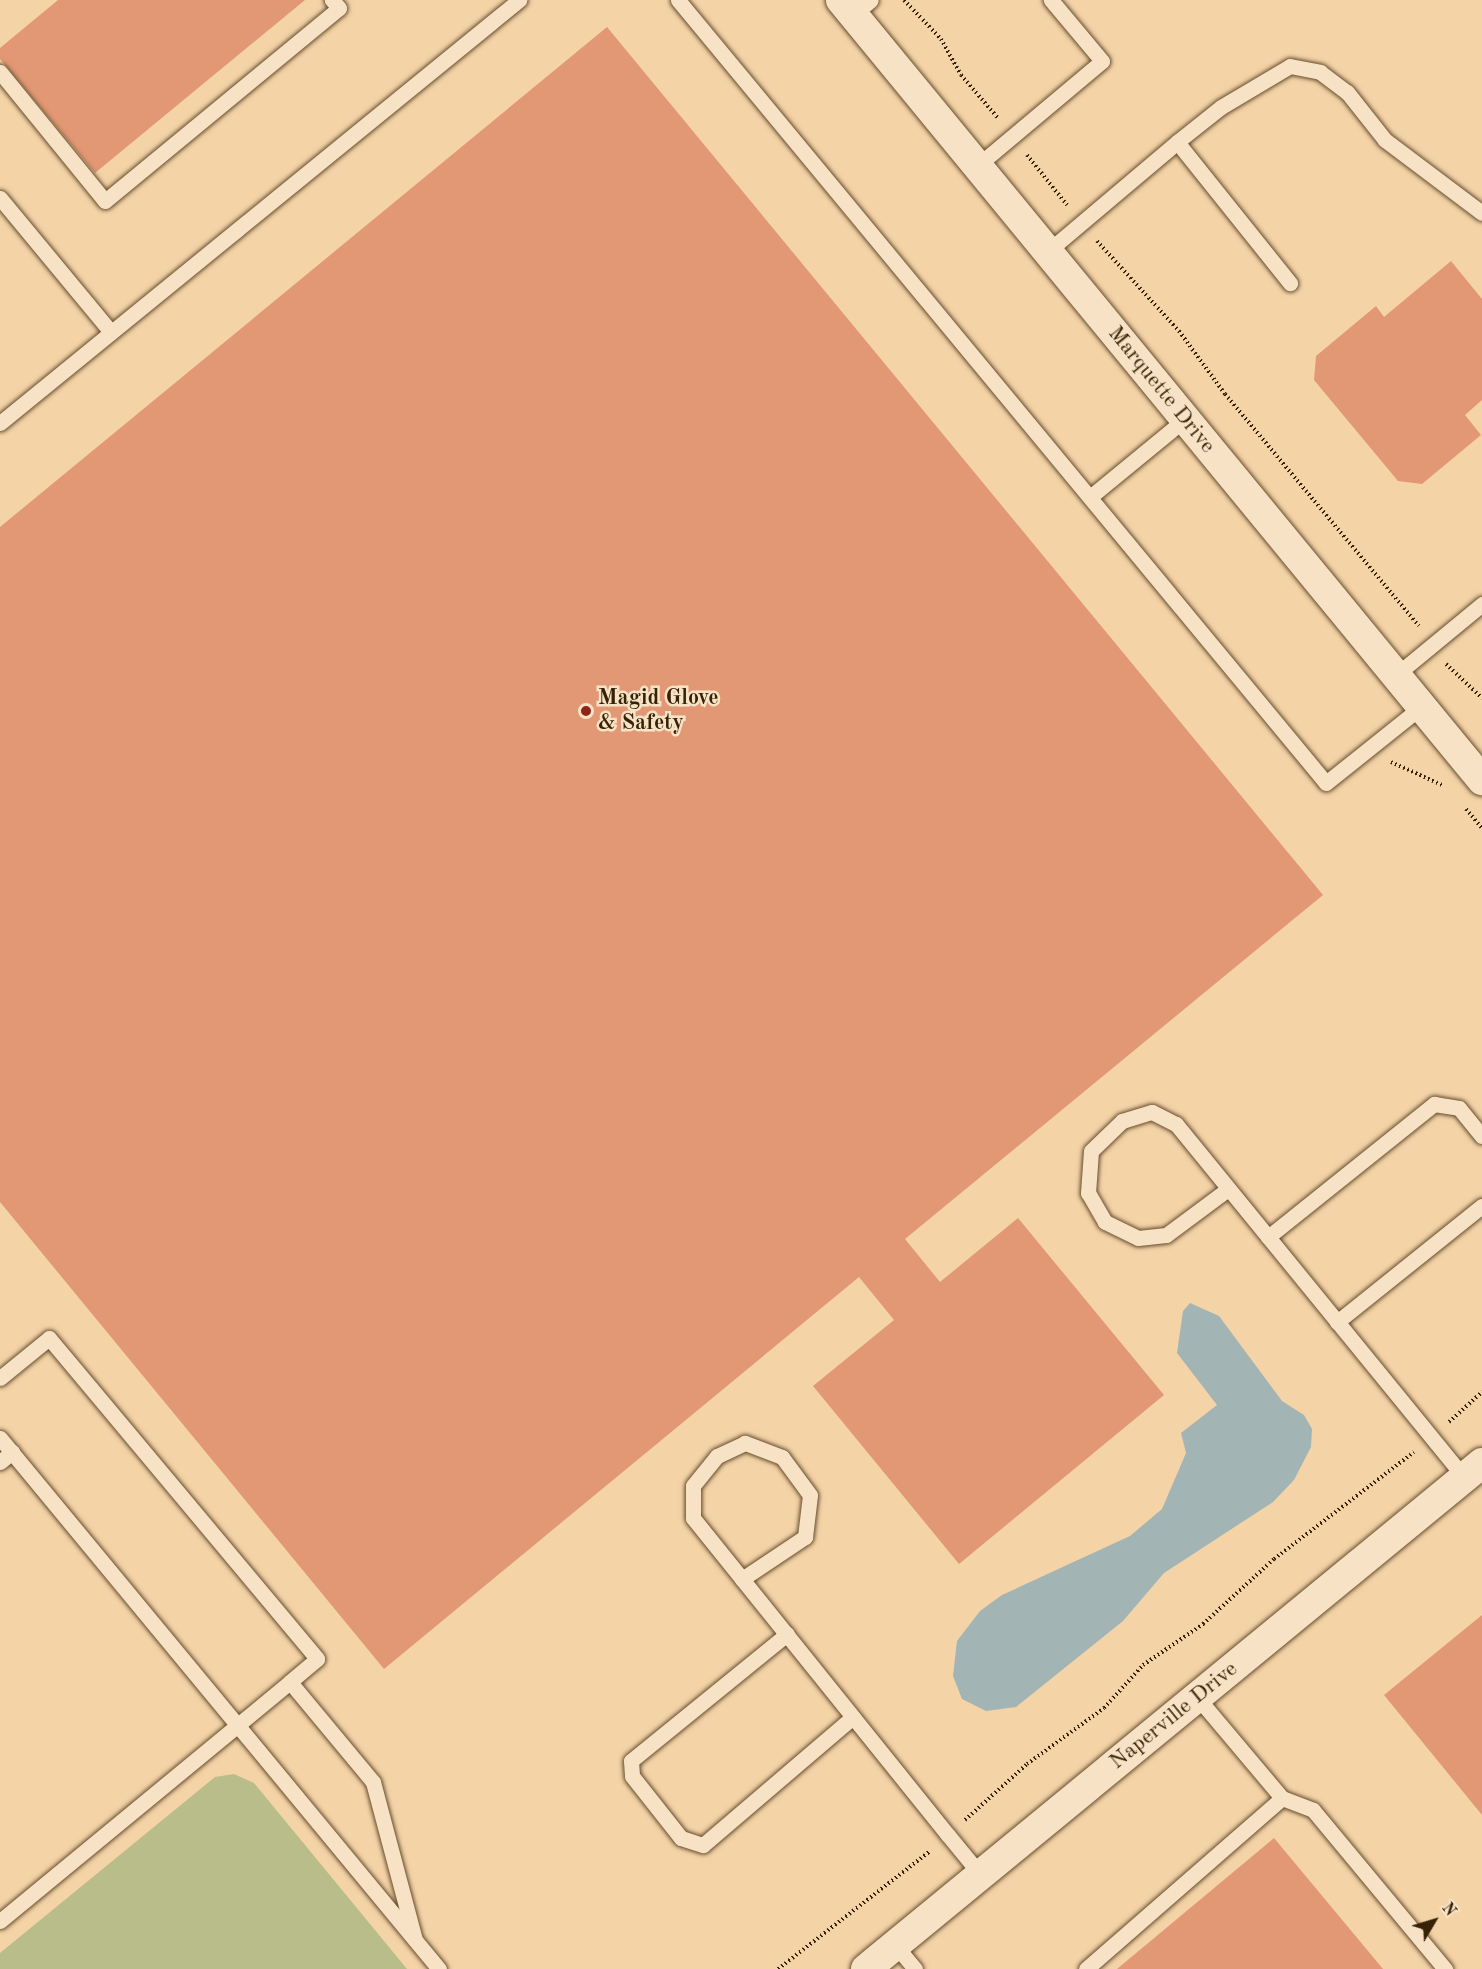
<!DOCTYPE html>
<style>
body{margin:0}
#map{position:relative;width:1482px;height:1969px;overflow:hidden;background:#f4d3a7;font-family:"Old Standard TT",serif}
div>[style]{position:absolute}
.green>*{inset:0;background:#b9bd89}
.water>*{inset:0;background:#a2b4b4}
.building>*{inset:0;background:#e29874}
.path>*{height:4px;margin-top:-2px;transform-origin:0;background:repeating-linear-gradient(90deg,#362204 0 1.5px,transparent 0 4.5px)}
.roads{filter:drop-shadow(0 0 2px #664e2d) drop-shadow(0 0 2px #664e2d)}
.lane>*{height:15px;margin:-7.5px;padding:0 7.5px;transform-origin:7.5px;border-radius:7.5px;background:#f8e2c6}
.street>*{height:30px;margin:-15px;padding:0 15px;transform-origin:15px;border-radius:15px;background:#f8e2c6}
.dots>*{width:16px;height:16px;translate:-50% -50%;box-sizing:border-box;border:3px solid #f8e2c6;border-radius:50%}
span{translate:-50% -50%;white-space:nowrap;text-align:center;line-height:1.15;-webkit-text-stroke:5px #f8e2c6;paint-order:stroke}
.street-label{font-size:22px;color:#362204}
.poi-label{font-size:22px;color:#362204;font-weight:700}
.left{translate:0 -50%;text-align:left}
.north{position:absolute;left:1404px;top:1891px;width:60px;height:60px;-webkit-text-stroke:4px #f8e2c6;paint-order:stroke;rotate:52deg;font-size:16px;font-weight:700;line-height:24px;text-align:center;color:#362204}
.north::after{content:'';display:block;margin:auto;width:21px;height:27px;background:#362204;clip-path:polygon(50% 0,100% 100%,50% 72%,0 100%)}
</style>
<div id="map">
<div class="green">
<div style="clip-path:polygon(234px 1774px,254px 1783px,407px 1969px,0 1969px,0 1953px,215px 1777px)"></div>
</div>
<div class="water">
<div style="clip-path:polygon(1190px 1303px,1219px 1316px,1282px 1401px,1304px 1415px,1312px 1429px,1311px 1447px,1294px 1480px,1273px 1502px,1164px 1573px,1123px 1621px,1016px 1707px,986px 1711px,962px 1699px,953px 1676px,957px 1641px,980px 1611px,1002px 1595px,1130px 1536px,1162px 1509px,1186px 1453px,1181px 1433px,1217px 1405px,1177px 1353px,1183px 1311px)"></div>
</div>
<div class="building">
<div style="clip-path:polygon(58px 0,305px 0,95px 173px,0 59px,0 48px)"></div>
<div style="clip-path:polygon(607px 27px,1323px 895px,905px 1239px,940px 1282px,1018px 1218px,1164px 1395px,959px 1564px,813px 1386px,894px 1320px,859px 1277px,384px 1669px,0 1202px,0 527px)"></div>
<div style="clip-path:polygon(1451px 261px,1482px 299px,1482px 400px,1465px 415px,1481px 435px,1422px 484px,1398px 481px,1314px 380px,1316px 356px,1376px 306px,1384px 317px)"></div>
<div style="clip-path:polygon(1482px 1615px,1482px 1815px,1384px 1695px)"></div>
<div style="clip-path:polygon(1274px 1838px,1383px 1969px,1117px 1969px)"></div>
</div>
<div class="path">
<div style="left:904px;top:0;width:54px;rotate:46.5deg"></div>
<div style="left:941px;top:39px;width:41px;rotate:60.9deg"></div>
<div style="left:961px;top:75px;width:57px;rotate:49.3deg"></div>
<div style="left:1027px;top:155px;width:64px;rotate:51.3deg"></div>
<div style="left:1097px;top:241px;width:122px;rotate:47.7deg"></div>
<div style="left:1179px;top:331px;width:78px;rotate:53.9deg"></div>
<div style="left:1225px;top:394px;width:302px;rotate:50.1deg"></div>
<div style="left:1446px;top:664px;width:50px;rotate:43.4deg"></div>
<div style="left:1391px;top:762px;width:56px;rotate:24.3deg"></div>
<div style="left:1466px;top:809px;width:25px;rotate:50deg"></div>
<div style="left:1449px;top:1422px;width:45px;rotate:-42.3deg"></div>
<div style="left:965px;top:1820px;width:84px;rotate:-42.1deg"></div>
<div style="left:1027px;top:1764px;width:95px;rotate:-36deg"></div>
<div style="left:1104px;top:1708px;width:58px;rotate:-47.8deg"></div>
<div style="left:1143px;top:1665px;width:73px;rotate:-34.3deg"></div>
<div style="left:1203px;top:1624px;width:96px;rotate:-42.5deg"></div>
<div style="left:1274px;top:1559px;width:176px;rotate:-37.4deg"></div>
<div style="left:778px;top:1969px;width:192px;rotate:-37.8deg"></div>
</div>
<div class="roads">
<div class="lane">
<div style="left:678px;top:0;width:1016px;rotate:50.39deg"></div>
<div style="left:1326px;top:783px;width:122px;rotate:-38.7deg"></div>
<div style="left:853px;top:15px;width:23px;rotate:-40deg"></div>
<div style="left:0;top:72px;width:166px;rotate:50.9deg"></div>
<div style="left:105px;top:201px;width:303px;rotate:-39.5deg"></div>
<div style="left:339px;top:8px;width:11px;rotate:-131deg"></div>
<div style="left:1177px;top:142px;width:56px;rotate:-38.5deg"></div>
<div style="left:1221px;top:107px;width:80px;rotate:-30.7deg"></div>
<div style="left:1290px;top:66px;width:31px;rotate:11deg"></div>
<div style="left:1320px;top:72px;width:34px;rotate:37deg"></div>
<div style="left:1347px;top:92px;width:61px;rotate:51.6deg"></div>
<div style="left:1385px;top:140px;width:121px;rotate:37deg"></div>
<div style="left:977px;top:166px;width:163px;rotate:-40deg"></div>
<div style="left:1102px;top:61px;width:80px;rotate:-129.9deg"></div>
<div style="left:0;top:198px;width:174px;rotate:50.4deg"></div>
<div style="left:1047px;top:252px;width:170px;rotate:-40.2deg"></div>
<div style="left:1177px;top:142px;width:181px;rotate:51.3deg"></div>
<div style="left:0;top:423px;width:670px;rotate:-39.18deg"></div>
<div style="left:1090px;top:497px;width:123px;rotate:-39.4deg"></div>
<div style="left:1396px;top:675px;width:112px;rotate:-39.5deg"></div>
<div style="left:1228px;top:1189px;width:77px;rotate:143.4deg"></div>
<div style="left:1166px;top:1235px;width:28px;rotate:174deg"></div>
<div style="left:1138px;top:1238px;width:37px;rotate:-154deg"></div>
<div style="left:1105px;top:1222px;width:34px;rotate:-120deg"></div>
<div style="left:1088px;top:1193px;width:42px;rotate:-85.9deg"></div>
<div style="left:1091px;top:1151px;width:43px;rotate:-44.1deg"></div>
<div style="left:1122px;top:1121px;width:31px;rotate:-17deg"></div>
<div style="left:1152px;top:1112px;width:27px;rotate:27deg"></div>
<div style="left:1176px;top:1124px;width:456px;rotate:50.8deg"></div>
<div style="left:1268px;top:1237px;width:213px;rotate:-38.7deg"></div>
<div style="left:1434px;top:1104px;width:25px;rotate:9deg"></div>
<div style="left:1459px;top:1108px;width:36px;rotate:51deg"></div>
<div style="left:1337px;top:1322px;width:186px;rotate:-38.7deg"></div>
<div style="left:0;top:1378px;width:63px;rotate:-39.2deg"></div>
<div style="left:49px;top:1338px;width:418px;rotate:50.1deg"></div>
<div style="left:317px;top:1659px;width:35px;rotate:140deg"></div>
<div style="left:290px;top:1682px;width:130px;rotate:50.3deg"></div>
<div style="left:373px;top:1782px;width:163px;rotate:75.1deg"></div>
<div style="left:0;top:1438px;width:689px;rotate:50.42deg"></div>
<div style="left:0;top:1462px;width:16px;rotate:-40deg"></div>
<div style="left:742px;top:1579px;width:76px;rotate:-33.7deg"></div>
<div style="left:805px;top:1537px;width:42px;rotate:-83.2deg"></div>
<div style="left:810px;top:1495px;width:47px;rotate:-126.4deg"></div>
<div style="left:782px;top:1457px;width:40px;rotate:-159deg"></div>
<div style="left:745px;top:1443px;width:31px;rotate:155deg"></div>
<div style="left:717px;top:1456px;width:38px;rotate:129deg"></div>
<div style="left:693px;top:1486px;width:32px;rotate:90deg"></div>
<div style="left:693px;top:1518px;width:78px;rotate:51.2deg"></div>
<div style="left:742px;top:1579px;width:329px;rotate:51.2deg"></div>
<div style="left:948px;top:1835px;width:50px;rotate:50.6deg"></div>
<div style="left:787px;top:1634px;width:201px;rotate:140.9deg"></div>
<div style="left:631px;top:1761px;width:15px;rotate:86deg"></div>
<div style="left:632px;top:1776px;width:79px;rotate:51.7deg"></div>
<div style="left:681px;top:1838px;width:23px;rotate:18deg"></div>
<div style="left:703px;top:1845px;width:197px;rotate:-40.5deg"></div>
<div style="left:1197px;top:1697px;width:132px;rotate:49.9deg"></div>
<div style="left:1282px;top:1798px;width:33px;rotate:21deg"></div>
<div style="left:1313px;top:1810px;width:207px;rotate:50.3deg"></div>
<div style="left:0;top:1921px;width:376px;rotate:-39.5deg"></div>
<div style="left:895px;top:1945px;width:31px;rotate:50deg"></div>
<div style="left:1086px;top:1969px;width:260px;rotate:-41.1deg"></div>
</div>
<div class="street">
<div style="left:841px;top:0;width:1010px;rotate:50.59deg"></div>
<div style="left:866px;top:1969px;width:797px;rotate:-39.4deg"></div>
</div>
</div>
<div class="dots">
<div style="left:586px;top:711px;background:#8f2418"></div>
</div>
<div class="street-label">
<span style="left:1161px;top:390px;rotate:51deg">Marquette Drive</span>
<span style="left:1174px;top:1716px;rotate:-39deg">Naperville Drive</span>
</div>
<div class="poi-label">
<span class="left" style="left:598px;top:711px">Magid Glove<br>&amp; Safety</span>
</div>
<div class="north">N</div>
</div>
